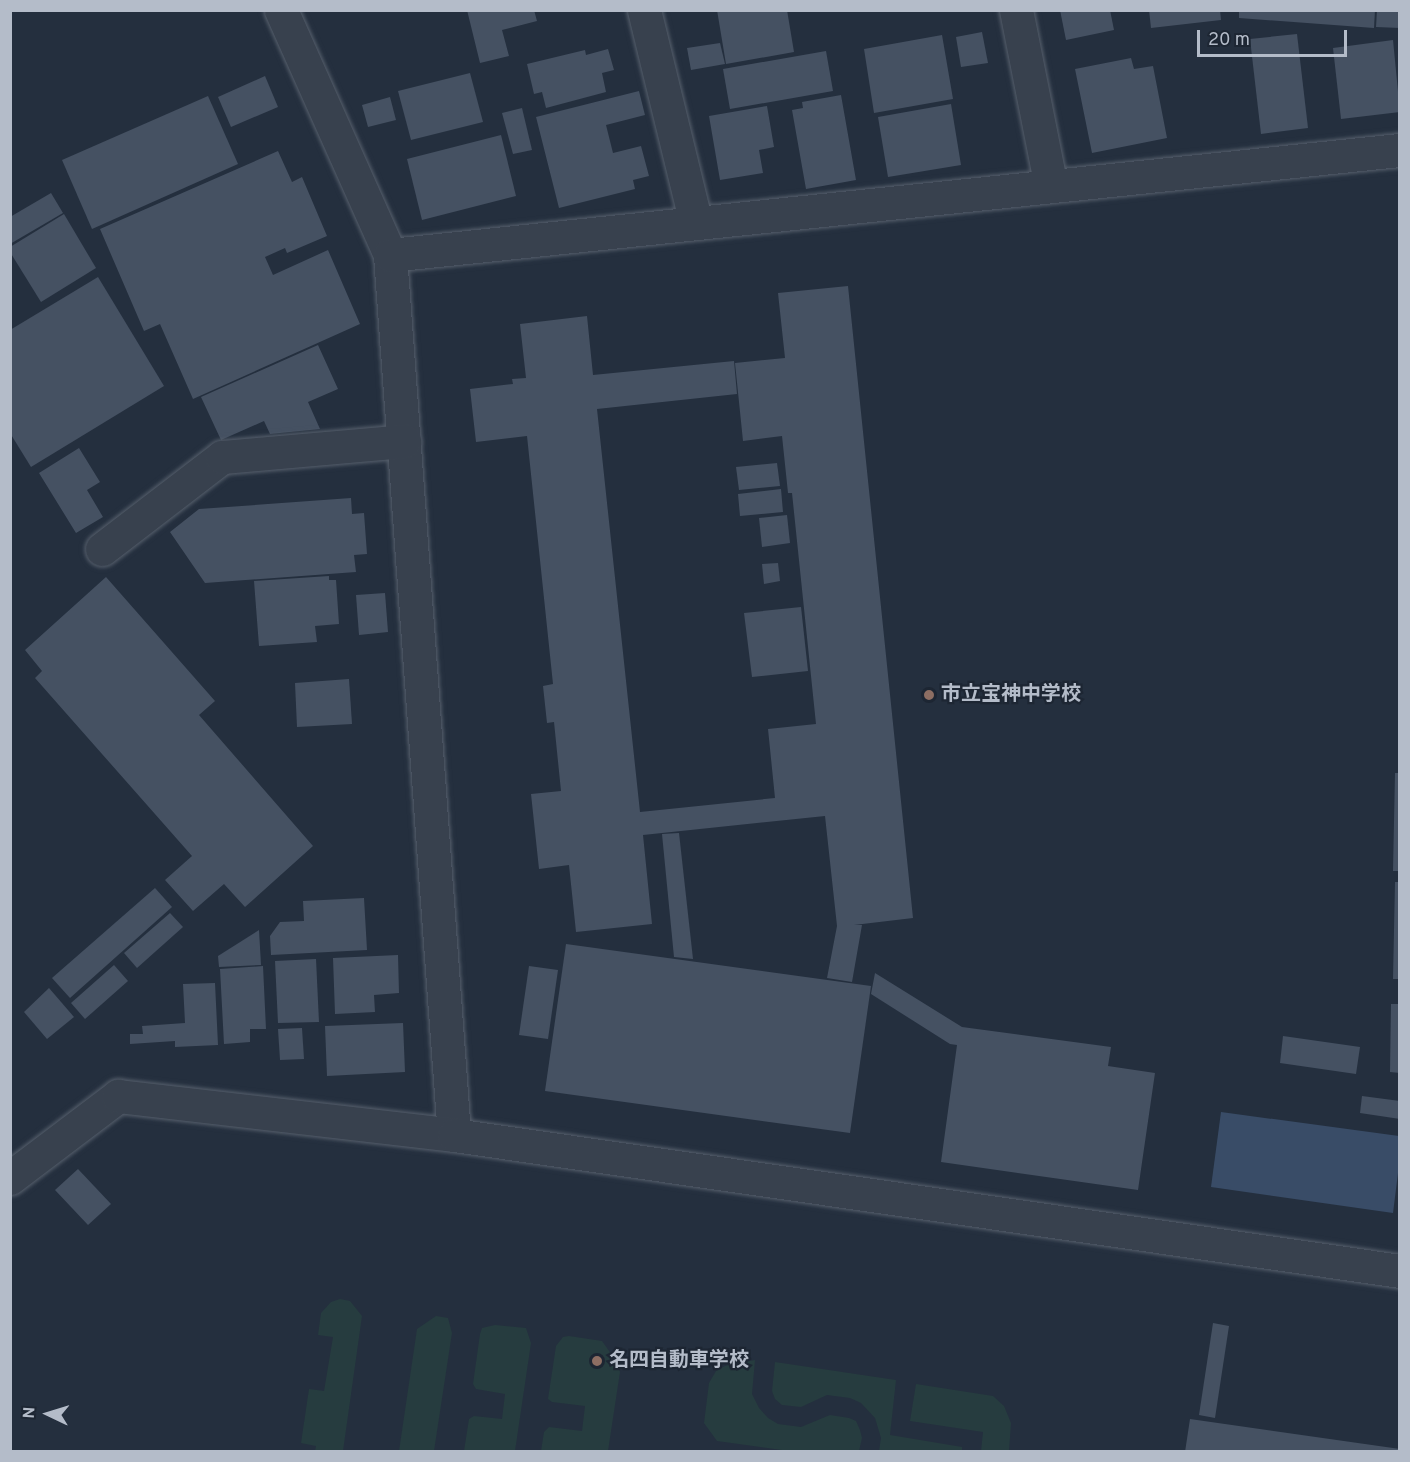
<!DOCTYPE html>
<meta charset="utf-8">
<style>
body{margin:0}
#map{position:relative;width:1410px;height:1462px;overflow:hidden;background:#242f3e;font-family:Overpass,"Noto Sans JP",sans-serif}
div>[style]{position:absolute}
.green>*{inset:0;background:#263c3f}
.water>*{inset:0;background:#394c67}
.building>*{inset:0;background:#455162}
.roads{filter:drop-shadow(0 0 2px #565f6c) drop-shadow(0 0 2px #565f6c)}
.street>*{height:33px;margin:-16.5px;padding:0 16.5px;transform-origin:16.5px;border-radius:16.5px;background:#38414e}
.dots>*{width:16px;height:16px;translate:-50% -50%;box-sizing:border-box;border:3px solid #1d2633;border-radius:50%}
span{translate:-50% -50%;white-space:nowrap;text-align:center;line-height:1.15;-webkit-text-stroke:4.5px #1d2633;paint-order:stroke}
.poi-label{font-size:20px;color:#b4bcc9;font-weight:700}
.left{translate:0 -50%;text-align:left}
.frame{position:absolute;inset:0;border:12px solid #b4bcc9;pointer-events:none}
.north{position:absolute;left:18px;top:1384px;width:60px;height:60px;-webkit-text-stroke:4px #1d2633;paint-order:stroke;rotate:274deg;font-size:16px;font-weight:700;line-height:24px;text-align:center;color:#b4bcc9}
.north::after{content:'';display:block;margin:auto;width:21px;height:27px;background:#b4bcc9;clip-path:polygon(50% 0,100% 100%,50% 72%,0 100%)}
.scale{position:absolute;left:1197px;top:30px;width:150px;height:27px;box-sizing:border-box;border:3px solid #b4bcc9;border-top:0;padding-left:8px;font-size:18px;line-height:21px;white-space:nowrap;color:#b4bcc9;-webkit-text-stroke:4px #1d2633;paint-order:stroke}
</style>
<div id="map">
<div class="green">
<div style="clip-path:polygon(340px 1299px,350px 1301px,362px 1316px,343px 1451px,315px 1451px,316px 1446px,301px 1443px,309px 1389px,324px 1391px,333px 1337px,318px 1335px,321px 1313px,331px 1302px)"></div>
<div style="clip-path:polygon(436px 1316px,448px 1318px,452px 1333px,434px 1451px,399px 1451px,417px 1329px)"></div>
<div style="clip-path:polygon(495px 1325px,526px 1328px,531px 1343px,515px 1451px,464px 1451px,469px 1419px,474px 1416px,502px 1419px,505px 1394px,476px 1389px,473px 1384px,480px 1334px,482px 1328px)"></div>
<div style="clip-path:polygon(569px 1336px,602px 1341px,617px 1362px,620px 1372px,608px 1451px,541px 1451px,544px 1432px,549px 1427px,582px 1431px,585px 1406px,552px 1402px,548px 1399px,556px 1346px,563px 1337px)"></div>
<div style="clip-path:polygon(755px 1360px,752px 1394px,759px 1408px,768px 1418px,778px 1424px,801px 1427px,830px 1415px,849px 1418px,856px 1421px,860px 1430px,862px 1438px,859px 1451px,789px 1451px,717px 1441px,704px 1423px,709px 1383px,716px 1371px,725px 1366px)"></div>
<div style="clip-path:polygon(775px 1362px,896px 1380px,890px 1435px,962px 1447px,962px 1451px,879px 1451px,881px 1438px,875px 1418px,861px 1403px,850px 1398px,827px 1395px,801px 1407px,782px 1405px,775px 1399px,772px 1391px)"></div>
<div style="clip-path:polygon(916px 1384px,993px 1396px,1004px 1406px,1011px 1423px,1009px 1451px,981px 1451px,983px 1432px,910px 1421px)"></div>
</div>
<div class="water">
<div style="clip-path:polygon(1221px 1112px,1399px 1136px,1399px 1165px,1393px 1213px,1211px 1187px)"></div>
</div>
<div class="building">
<div style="clip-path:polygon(467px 10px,534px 10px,537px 21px,502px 30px,509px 56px,480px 63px)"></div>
<div style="clip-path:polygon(717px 10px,787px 10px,794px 52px,726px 64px)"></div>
<div style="clip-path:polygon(1060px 10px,1110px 10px,1114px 30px,1066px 40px)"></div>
<div style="clip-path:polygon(1149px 10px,1220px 10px,1221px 20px,1151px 28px)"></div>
<div style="clip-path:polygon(1239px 10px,1375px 10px,1374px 28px,1239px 18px)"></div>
<div style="clip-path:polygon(1377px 10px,1400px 10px,1400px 28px,1376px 27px)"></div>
<div style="clip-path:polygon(982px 32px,988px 63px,961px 67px,956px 37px)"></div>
<div style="clip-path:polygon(1297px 34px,1308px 128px,1261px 134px,1250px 39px)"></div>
<div style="clip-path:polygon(942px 35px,953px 99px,874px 113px,864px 49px)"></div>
<div style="clip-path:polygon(1393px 40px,1400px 112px,1341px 119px,1333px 48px)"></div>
<div style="clip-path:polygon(720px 43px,725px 64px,691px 70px,687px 48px)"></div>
<div style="clip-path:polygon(608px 49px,614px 70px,602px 73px,606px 92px,546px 108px,542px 92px,534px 94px,527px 64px,585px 50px,586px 55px)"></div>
<div style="clip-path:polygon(826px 51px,833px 91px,730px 109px,723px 69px)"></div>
<div style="clip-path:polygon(1131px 58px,1134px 69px,1153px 66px,1167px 138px,1092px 153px,1075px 69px)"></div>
<div style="clip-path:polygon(470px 73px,483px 122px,411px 140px,398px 91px)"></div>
<div style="clip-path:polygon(265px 76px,278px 107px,231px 127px,218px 97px)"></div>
<div style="clip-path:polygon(639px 91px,645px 115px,606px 125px,613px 153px,641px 146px,649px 176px,633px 180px,635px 189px,559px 208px,536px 117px)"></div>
<div style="clip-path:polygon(841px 95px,856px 180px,806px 189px,792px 110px,803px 108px,802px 102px)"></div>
<div style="clip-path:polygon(208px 96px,238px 164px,92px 229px,62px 160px)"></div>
<div style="clip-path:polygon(390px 97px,396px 120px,368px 127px,362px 105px)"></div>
<div style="clip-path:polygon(951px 104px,961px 165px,888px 177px,878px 117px)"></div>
<div style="clip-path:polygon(767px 106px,774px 147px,759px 150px,763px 173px,720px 180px,709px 116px)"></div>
<div style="clip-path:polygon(522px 108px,532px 150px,513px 154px,502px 113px)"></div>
<div style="clip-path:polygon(501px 135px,516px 196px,422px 220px,407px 159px)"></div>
<div style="clip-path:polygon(278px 151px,292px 182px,302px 177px,327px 236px,287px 253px,285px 248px,265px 257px,273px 275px,328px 250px,360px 324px,193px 399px,160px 324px,144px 331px,100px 229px)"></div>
<div style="clip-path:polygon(51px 193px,63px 213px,10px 244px,10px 217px)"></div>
<div style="clip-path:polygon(64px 214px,96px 268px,41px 302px,10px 252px,10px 247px)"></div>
<div style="clip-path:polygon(98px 277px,164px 386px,31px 467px,10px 433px,10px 330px)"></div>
<div style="clip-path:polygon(848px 286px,913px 918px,854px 925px,862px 925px,852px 982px,827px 978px,837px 926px,825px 816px,643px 835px,652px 924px,576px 932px,569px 865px,539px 869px,531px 794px,561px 791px,554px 722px,547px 723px,543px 686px,553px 684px,527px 436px,476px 442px,470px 389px,513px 384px,512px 379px,526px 378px,520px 324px,587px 316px,593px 375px,734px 361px,737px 394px,597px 409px,640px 812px,775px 798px,768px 729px,816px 724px,792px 493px,788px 493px,782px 436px,743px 441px,735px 363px,785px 358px,778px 293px)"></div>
<div style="clip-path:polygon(318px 345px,338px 389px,308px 402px,320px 429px,270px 434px,264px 421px,221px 440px,201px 397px)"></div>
<div style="clip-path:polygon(79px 448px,100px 482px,87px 490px,103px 517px,76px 533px,39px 473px)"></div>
<div style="clip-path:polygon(777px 463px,780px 486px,739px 490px,736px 467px)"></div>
<div style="clip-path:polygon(781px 489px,783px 512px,740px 516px,738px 494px)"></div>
<div style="clip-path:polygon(351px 498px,352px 514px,364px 513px,367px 554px,354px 555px,356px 572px,205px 583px,170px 532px,199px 509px)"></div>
<div style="clip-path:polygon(787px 515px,790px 543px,762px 547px,759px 518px)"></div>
<div style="clip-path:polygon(778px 563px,780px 581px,764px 584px,762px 564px)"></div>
<div style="clip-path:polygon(329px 576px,329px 580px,336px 580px,339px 624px,315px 626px,317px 642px,259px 646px,254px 581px)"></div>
<div style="clip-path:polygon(106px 577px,215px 701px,199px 715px,313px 846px,245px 907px,224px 884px,193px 911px,165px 880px,192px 856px,35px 678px,42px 671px,25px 650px)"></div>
<div style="clip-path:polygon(385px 593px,388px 632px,359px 635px,356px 595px)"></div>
<div style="clip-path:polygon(801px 607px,808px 671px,752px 677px,744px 613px)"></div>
<div style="clip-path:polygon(349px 679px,352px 724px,297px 727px,295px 683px)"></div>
<div style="clip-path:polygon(1395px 773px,1400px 773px,1400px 871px,1393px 871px)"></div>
<div style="clip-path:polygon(679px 833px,693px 959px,674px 957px,662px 834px)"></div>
<div style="clip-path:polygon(1395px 882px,1400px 882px,1400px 979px,1393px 979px)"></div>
<div style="clip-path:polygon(155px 888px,172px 907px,70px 998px,52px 978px)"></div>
<div style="clip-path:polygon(364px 898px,367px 950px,271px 955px,270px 936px,280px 922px,304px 921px,303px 901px)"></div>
<div style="clip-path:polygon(170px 913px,183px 927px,137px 968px,124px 953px)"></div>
<div style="clip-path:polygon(259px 930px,261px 965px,219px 967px,218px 956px)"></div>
<div style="clip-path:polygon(566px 944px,871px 986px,850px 1133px,545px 1091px)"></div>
<div style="clip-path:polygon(398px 955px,399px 993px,374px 995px,375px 1012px,335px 1014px,333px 958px)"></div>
<div style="clip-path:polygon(316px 959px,319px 1022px,278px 1023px,275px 961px)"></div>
<div style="clip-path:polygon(114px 965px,128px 981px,85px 1019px,71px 1003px)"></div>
<div style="clip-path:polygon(263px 966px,266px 1029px,250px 1029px,250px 1042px,224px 1044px,220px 969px)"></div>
<div style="clip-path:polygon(529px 966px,558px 970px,548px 1039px,519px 1035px)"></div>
<div style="clip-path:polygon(875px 973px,962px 1027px,1111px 1047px,1108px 1066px,1155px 1073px,1138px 1190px,941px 1162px,957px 1045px,950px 1044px,871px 994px)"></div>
<div style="clip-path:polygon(215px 983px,218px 1045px,175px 1047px,175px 1041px,130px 1044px,130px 1034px,143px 1034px,142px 1026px,185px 1023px,183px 984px)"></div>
<div style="clip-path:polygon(49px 988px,74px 1017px,47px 1039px,24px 1012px)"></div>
<div style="clip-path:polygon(1391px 1004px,1400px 1004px,1400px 1073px,1390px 1072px)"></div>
<div style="clip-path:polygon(403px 1023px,405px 1072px,327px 1076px,325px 1026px)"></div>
<div style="clip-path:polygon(302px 1028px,304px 1059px,280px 1060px,278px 1029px)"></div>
<div style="clip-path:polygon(1283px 1036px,1360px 1047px,1356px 1074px,1280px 1063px)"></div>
<div style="clip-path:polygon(1362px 1096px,1400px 1101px,1400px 1119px,1360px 1113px)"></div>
<div style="clip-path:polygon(78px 1169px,111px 1204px,88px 1225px,55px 1190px)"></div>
<div style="clip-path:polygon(1213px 1323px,1229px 1326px,1215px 1418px,1199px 1415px)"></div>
<div style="clip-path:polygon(1190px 1419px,1400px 1449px,1400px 1452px,1185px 1452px)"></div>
</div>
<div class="roads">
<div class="street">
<div style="left:281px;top:10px;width:268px;rotate:66deg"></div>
<div style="left:390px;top:255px;width:882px;rotate:85.84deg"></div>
<div style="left:644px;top:10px;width:219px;rotate:76.3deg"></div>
<div style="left:1016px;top:10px;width:179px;rotate:78.8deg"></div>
<div style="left:390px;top:255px;width:1015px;rotate:-5.94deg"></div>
<div style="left:102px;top:549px;width:151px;rotate:-37.5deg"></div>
<div style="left:222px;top:457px;width:183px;rotate:-5deg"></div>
<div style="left:10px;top:1178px;width:136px;rotate:-37.2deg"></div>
<div style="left:118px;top:1096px;width:338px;rotate:6.6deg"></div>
<div style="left:454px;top:1135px;width:956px;rotate:8.18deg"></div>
</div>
</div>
<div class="dots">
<div style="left:929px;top:695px;background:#8d6e63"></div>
<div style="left:597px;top:1361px;background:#8d6e63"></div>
</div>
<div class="poi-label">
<span class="left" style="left:941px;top:695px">市立宝神中学校</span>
<span class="left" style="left:609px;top:1361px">名四自動車学校</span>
</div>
<div class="frame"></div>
<div class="north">N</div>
<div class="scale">20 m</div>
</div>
